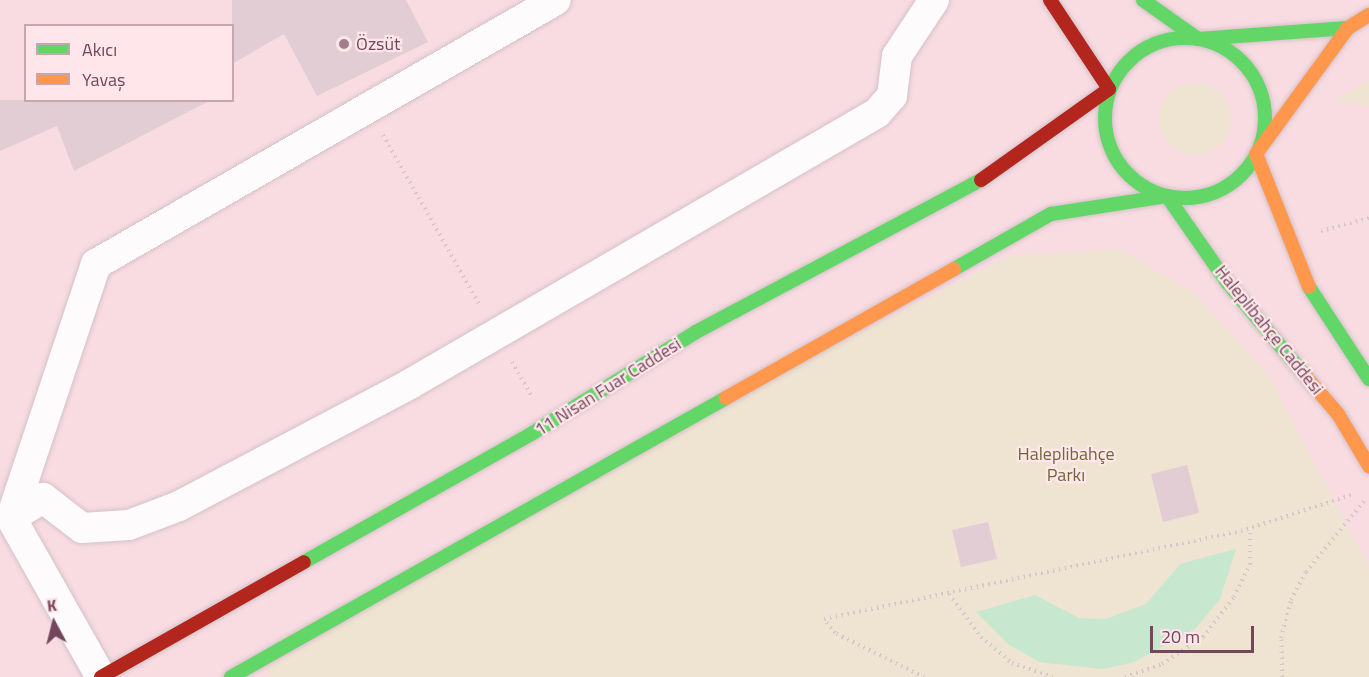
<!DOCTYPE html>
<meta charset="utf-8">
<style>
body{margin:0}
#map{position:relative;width:1369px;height:677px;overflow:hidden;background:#f6e6e9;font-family:"Titillium Web",sans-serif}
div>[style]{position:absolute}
.residential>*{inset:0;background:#f8dce2}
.green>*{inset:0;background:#efe3d1}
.round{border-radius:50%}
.water>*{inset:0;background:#c7e7cf}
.building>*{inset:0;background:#e2cdd4}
.path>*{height:4px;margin-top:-2px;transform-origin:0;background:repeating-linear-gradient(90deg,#d5c5cc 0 1.5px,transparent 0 6px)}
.roads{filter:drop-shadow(0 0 2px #d5c1c8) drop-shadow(0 0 2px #d5c1c8)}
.street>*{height:30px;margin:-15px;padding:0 15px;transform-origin:15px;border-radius:15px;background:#fefbfc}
.fast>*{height:14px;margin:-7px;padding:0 7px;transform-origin:7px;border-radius:7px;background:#63d668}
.fast>.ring{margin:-7px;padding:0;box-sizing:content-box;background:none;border:14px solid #63d668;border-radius:50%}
.slow>*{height:14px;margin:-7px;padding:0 7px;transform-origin:7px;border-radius:7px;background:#ff974d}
.jam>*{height:14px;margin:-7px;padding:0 7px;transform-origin:7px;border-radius:7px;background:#b3261e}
.dots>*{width:16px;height:16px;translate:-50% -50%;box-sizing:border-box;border:3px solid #ffe6eb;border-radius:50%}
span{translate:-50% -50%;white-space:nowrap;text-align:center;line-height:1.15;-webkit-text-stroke:4.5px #ffe6eb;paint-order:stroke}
.poi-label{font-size:18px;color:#74465b}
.left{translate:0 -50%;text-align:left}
.street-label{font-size:18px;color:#74465b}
.park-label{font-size:18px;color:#6f6939}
.legend{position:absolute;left:24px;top:24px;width:210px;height:78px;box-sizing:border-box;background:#ffe6eb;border:2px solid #c7a6b1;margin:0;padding:8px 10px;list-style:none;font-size:18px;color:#74465b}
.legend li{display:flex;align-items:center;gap:12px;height:30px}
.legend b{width:30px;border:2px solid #c7a6b1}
.north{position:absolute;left:24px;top:593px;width:60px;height:60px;-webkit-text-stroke:4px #ffe6eb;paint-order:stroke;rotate:353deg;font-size:16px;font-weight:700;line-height:24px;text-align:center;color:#74465b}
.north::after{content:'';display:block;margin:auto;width:21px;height:27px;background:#74465b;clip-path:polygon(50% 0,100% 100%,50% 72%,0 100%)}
.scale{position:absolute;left:1150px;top:626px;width:104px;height:27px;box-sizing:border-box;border:3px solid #74465b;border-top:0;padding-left:8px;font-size:18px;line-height:21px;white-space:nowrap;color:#74465b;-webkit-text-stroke:4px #ffe6eb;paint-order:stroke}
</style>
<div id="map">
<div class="residential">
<div style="clip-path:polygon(evenodd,0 0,1369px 0,1369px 677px,0 677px,0 0,26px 26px,232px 26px,232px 100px,26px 100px,26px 26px)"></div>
</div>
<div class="green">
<div style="clip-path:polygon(1369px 79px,1369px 106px,1335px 101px)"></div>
<div class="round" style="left:1159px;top:83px;width:72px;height:72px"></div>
<div style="clip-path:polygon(1119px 249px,1194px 293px,1268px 374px,1369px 567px,1369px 677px,269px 677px,267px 668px,681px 425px,1010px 256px)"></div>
</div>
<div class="water">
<div style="clip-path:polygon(1236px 549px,1220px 599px,1195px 629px,1134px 662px,1103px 669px,1039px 662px,1008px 644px,976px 612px,1035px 595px,1079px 618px,1106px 619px,1146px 604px,1180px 564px)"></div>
</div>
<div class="building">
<div style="clip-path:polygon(232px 0,406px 0,428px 42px,317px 96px,284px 34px,232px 64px)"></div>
<div style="clip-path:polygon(0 100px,211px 100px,74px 171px,57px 126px,0 151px)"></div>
<div style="clip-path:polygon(1187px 465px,1199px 513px,1163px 522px,1151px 474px)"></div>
<div style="clip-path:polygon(988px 522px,997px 559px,961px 567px,952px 530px)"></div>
</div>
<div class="path">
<div style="left:383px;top:135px;width:197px;rotate:60.4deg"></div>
<div style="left:1321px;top:231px;width:50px;rotate:-15.2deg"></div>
<div style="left:512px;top:362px;width:38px;rotate:60deg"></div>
<div style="left:949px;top:594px;width:54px;rotate:53.3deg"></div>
<div style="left:981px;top:637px;width:40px;rotate:40deg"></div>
<div style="left:1012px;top:663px;width:43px;rotate:18.9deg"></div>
<div style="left:924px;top:677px;width:99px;rotate:-153.7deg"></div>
<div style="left:835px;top:633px;width:18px;rotate:-128deg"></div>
<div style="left:824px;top:619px;width:426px;rotate:-11.9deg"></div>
<div style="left:1241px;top:531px;width:116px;rotate:-18.1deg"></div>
<div style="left:1125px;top:677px;width:39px;rotate:-19deg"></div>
<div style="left:1162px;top:664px;width:49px;rotate:-33.4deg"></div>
<div style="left:1203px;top:637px;width:51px;rotate:-52.2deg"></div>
<div style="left:1234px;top:597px;width:37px;rotate:-64deg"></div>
<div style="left:1250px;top:564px;width:36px;rotate:-90deg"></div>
<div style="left:1282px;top:677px;width:39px;rotate:-91deg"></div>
<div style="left:1281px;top:638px;width:39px;rotate:-75deg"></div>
<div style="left:1291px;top:600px;width:32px;rotate:-62deg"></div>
<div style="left:1306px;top:572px;width:93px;rotate:-50.7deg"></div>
</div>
<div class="roads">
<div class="street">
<div style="left:11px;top:518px;width:38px;rotate:-32deg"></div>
<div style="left:43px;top:498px;width:49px;rotate:37.6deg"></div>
<div style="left:82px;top:528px;width:47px;rotate:-3.7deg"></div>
<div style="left:129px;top:525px;width:53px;rotate:-20.8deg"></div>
<div style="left:179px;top:506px;width:261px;rotate:-27.8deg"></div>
<div style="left:410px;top:384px;width:540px;rotate:-30.13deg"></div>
<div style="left:877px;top:113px;width:23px;rotate:-49deg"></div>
<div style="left:892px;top:96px;width:40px;rotate:-82.9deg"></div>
<div style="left:897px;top:56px;width:67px;rotate:-56.5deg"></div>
<div style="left:101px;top:677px;width:183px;rotate:-119.5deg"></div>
<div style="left:11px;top:518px;width:268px;rotate:-71.5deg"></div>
<div style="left:96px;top:264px;width:530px;rotate:-29.85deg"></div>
</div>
<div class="fast">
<div style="left:1143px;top:0;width:67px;rotate:35.3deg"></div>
<div style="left:1198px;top:39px;width:150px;rotate:-4.2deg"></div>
<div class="ring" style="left:1105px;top:38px;width:146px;height:146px"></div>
<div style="left:954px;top:269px;width:112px;rotate:-29.6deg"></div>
<div style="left:1051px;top:214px;width:117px;rotate:-8.8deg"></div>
<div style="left:1167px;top:196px;width:103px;rotate:55.2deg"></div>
<div style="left:1226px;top:281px;width:126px;rotate:50.1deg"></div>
<div style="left:1309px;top:287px;width:110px;rotate:56.9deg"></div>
<div style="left:304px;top:562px;width:261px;rotate:-29.4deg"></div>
<div style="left:531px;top:434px;width:194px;rotate:-31.7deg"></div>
<div style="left:696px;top:332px;width:323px;rotate:-28.1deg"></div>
<div style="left:231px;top:677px;width:568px;rotate:-29.41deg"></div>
</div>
<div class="slow">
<div style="left:1309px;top:287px;width:143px;rotate:-111.7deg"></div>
<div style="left:1256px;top:154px;width:156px;rotate:-53.9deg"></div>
<div style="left:1348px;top:28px;width:25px;rotate:-32deg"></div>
<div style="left:1307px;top:378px;width:48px;rotate:49.3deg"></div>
<div style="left:1338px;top:414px;width:61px;rotate:59.2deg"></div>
<div style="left:726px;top:398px;width:262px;rotate:-29.5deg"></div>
</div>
<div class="jam">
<div style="left:981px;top:180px;width:157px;rotate:-35.4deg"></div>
<div style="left:1109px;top:89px;width:107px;rotate:-123.5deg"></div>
<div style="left:101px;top:677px;width:233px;rotate:-29.5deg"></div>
</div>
</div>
<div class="dots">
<div style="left:344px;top:44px;background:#a27e8d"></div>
</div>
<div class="poi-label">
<span class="left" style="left:356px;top:44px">Özsüt</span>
</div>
<div class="street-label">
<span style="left:1269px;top:330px;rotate:51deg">Haleplibahçe Caddesi</span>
<span style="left:608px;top:387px;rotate:-32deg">11 Nisan Fuar Caddesi</span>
</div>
<div class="park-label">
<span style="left:1066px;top:465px">Haleplibahçe<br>Parkı</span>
</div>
<ul class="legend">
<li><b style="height:8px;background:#63d668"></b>Akıcı</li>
<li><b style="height:8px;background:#ff974d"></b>Yavaş</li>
</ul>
<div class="north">K</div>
<div class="scale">20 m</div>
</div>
